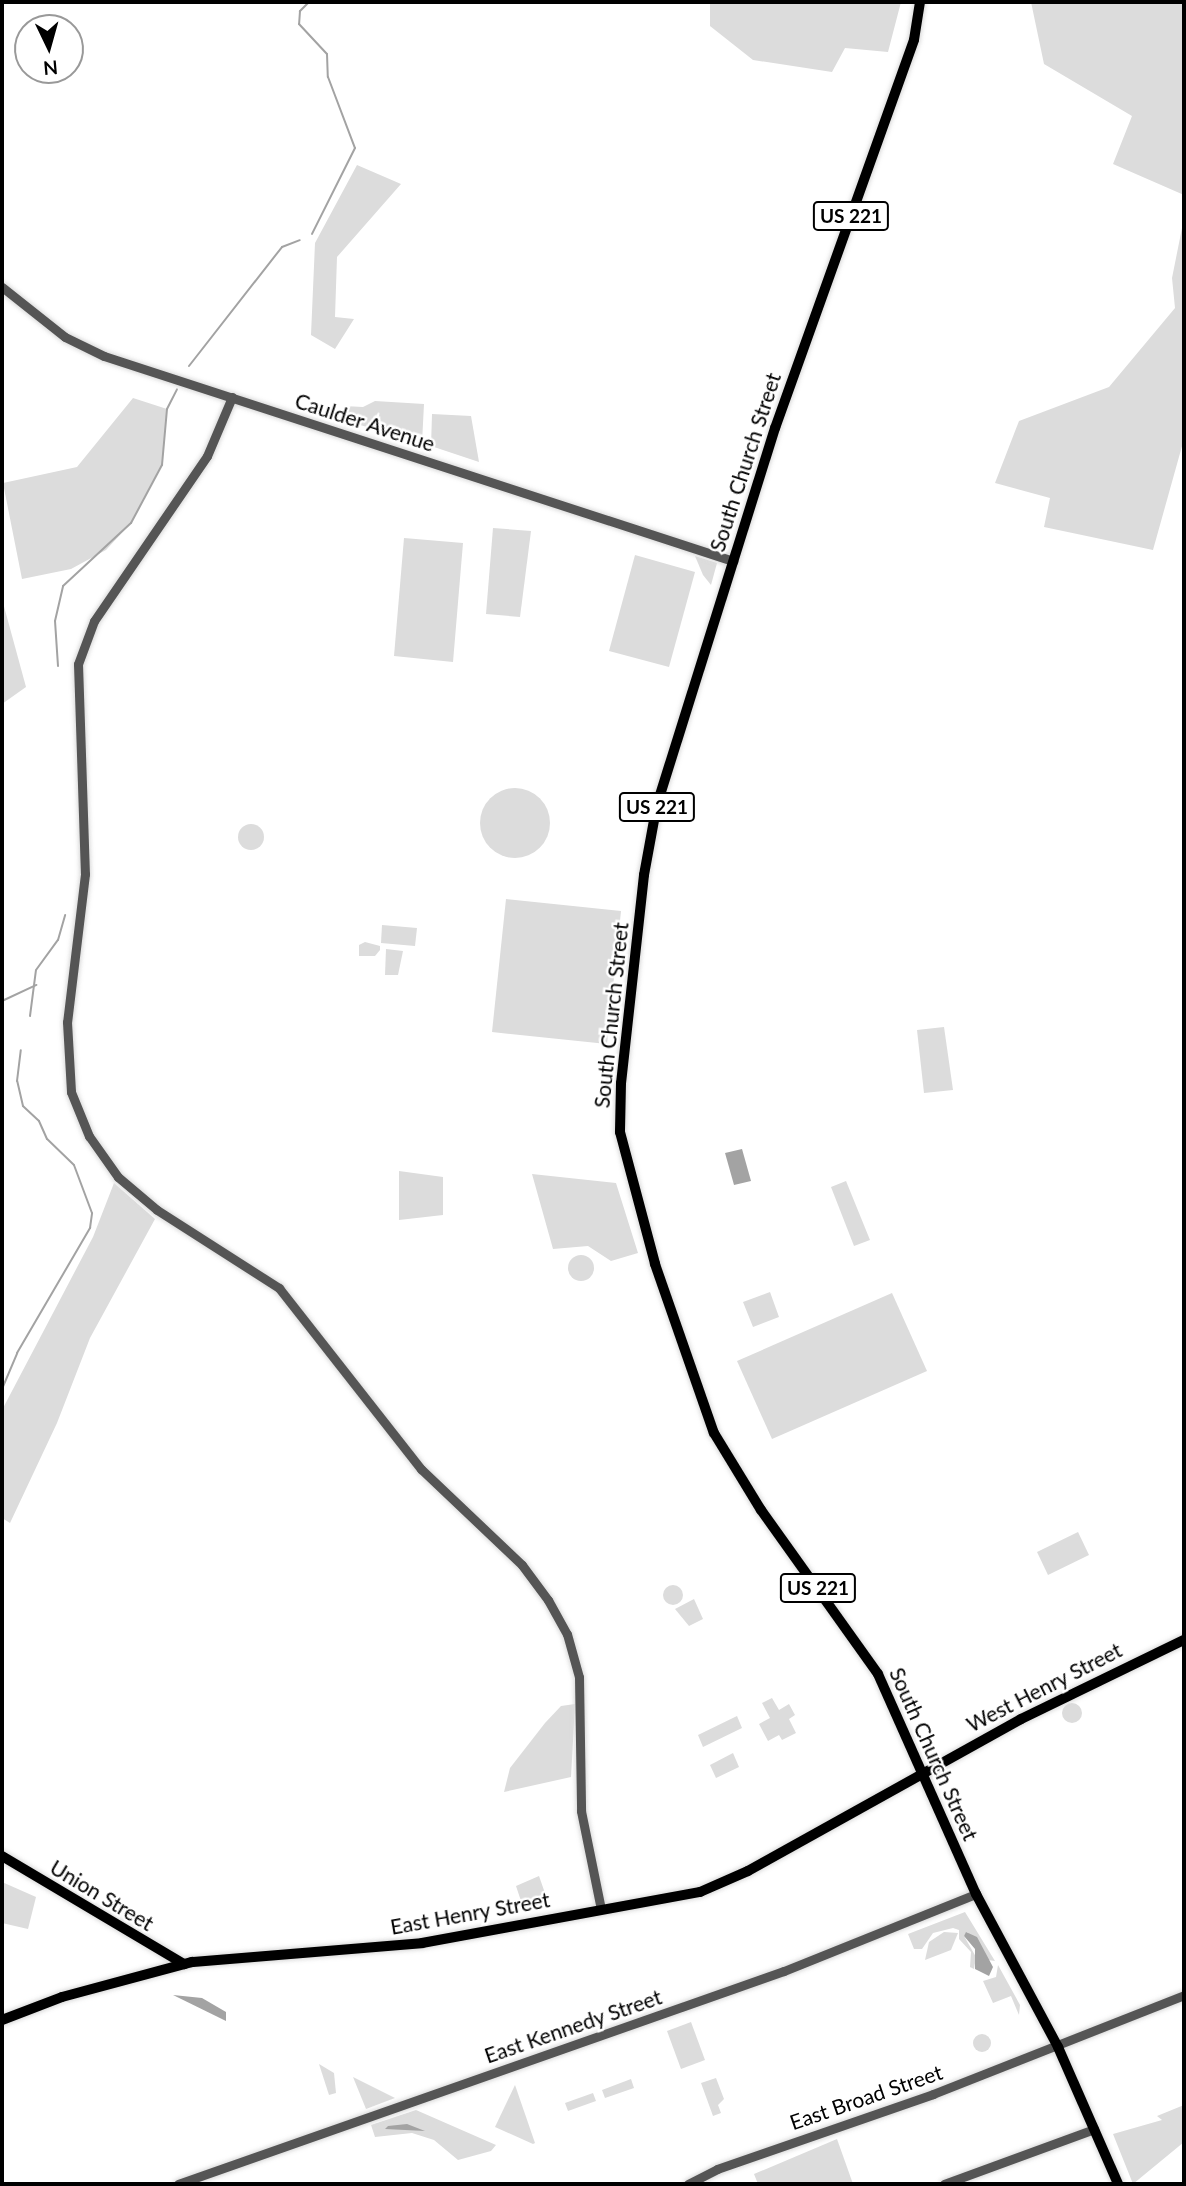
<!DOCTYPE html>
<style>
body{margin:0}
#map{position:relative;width:1186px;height:2186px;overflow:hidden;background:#fff;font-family:Lato,sans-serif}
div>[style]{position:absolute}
.green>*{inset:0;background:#dcdcdc}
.round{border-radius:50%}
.water>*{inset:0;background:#a3a3a3}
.stream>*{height:2px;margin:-1px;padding:0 1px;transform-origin:1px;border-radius:1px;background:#a3a3a3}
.roads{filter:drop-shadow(0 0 2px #dbdbdb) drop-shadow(0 0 2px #dbdbdb)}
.minor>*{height:9px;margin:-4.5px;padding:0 4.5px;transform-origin:4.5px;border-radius:4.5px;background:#555}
.major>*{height:10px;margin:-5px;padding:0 5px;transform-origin:5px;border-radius:5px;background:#000}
span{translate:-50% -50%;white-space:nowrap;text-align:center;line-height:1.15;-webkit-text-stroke:5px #fff;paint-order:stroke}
.shield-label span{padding:2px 5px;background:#fff;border:2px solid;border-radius:5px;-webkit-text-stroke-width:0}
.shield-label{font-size:19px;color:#000;font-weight:700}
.street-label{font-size:21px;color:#000}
.frame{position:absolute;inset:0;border:4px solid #000;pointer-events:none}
.north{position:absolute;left:14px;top:14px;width:70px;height:70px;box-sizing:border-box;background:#fff;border:2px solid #999;border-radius:50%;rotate:175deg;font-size:19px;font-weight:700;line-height:28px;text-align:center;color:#000}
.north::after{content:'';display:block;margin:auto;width:24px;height:32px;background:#000;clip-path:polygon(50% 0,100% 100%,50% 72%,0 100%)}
</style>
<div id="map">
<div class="green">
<div style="clip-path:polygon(710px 2px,901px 2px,888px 52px,845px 48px,832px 72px,753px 60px,710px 26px)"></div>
<div style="clip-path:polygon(1031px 2px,1184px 2px,1184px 195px,1113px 164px,1132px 116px,1044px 64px)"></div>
<div style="clip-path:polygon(357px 165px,401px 184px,337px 257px,335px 317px,354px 319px,335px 349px,311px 335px,315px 243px)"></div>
<div style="clip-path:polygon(1184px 218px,1184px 439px,1153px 550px,1044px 527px,1050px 498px,995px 483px,1019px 421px,1109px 387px,1175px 308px,1172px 278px)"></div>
<div style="clip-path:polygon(133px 398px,167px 409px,162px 465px,131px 523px,106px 550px,71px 569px,22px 579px,3px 483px,77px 467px)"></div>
<div style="clip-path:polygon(375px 401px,424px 404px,422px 443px,343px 420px,344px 406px,363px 407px)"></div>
<div style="clip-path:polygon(432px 414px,471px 416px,479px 462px,431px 446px)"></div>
<div style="clip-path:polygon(493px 528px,531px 531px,520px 617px,486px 614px)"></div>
<div style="clip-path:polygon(404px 538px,463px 543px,453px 662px,394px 656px)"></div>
<div style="clip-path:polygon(635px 555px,695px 572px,669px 667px,609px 651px)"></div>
<div style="clip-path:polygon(695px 556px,717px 563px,711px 585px,703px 575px)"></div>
<div style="clip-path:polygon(2px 599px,26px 687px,2px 704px)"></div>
<div class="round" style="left:480px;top:788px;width:70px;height:70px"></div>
<div class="round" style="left:238px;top:824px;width:26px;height:26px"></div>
<div style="clip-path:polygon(506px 899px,621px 911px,607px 1044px,492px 1032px)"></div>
<div style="clip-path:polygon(382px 925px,417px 928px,415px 946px,381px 943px)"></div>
<div style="clip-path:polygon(365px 942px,380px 946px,380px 950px,375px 956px,359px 956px,359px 945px)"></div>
<div style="clip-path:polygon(386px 949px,403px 951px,398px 975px,385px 975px)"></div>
<div style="clip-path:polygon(944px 1027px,953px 1090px,924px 1093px,917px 1030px)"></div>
<div style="clip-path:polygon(399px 1171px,443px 1177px,443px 1215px,399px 1220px)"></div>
<div style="clip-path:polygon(532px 1174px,616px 1183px,638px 1253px,611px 1261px,588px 1246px,553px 1249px)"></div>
<div style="clip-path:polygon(846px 1181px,870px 1240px,854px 1246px,831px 1187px)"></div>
<div style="clip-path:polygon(114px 1183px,155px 1219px,90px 1338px,57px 1423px,10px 1523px,2px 1518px,2px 1410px,93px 1237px)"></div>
<div class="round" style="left:568px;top:1255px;width:26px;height:26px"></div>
<div style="clip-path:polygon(770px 1292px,779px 1317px,753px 1327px,743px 1302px)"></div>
<div style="clip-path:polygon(892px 1293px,927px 1371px,772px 1439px,737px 1361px)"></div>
<div style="clip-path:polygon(1078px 1532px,1089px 1555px,1048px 1575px,1037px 1552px)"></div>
<div class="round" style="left:663px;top:1585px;width:20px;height:20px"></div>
<div style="clip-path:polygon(694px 1599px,703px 1619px,689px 1626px,675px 1609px)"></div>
<div style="clip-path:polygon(772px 1698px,779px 1710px,789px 1704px,795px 1715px,789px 1719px,796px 1733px,782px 1740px,779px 1735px,768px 1741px,759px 1724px,770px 1718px,762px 1703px)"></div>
<div class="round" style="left:1062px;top:1703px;width:20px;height:20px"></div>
<div style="clip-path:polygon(575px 1704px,571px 1777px,504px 1792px,510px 1768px,545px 1723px,561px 1706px)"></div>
<div style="clip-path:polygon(737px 1716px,742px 1728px,703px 1747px,698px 1735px)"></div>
<div style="clip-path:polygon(733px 1753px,739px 1767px,716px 1778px,710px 1765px)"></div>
<div style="clip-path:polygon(539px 1876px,546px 1896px,521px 1901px,516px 1886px)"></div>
<div style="clip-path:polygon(2px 1882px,36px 1897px,28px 1929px,2px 1923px)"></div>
<div style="clip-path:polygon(965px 1912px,995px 1961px,988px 1960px,967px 1932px,964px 1936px,976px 1957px,974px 1969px,970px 1967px,971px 1952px,959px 1939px,959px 1930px,953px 1928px,933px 1933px,922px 1949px,914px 1949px,908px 1934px)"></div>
<div style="clip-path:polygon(944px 1932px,958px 1933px,951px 1950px,925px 1960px,929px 1942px)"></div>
<div style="clip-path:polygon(998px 1965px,1020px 2005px,1019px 2015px,1011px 1996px,993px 2003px,983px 1981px,996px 1977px)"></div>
<div style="clip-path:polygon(691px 2022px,705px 2060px,681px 2069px,667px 2031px)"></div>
<div class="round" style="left:973px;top:2034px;width:18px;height:18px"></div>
<div style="clip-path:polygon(319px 2064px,334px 2073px,336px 2093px,329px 2095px)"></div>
<div style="clip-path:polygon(353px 2077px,395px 2098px,366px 2109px)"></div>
<div style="clip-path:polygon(716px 2078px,724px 2099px,718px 2105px,721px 2113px,713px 2116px,701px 2083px)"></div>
<div style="clip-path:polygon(631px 2079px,634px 2088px,605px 2098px,602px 2090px)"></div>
<div style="clip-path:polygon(515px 2085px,535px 2143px,533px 2144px,495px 2127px)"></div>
<div style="clip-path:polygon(593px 2093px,596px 2101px,568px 2111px,565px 2103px)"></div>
<div style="clip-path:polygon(1184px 2105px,1184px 2142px,1133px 2184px,1113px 2134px,1162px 2120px,1157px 2116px)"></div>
<div style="clip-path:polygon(416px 2110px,496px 2145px,491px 2151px,458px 2160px,434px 2140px,412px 2133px,375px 2137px,371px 2125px)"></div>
<div style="clip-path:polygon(837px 2139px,853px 2184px,758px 2184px,754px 2174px)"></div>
</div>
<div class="water">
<div style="clip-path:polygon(742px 1149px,751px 1181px,734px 1185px,725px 1153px)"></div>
<div style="clip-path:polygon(966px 1932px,977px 1937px,993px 1967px,989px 1976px,975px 1969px,975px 1949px,964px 1936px)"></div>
<div style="clip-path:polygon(173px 1995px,202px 1998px,226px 2012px,226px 2021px)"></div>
<div style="clip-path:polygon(407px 2124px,425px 2131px,385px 2129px,388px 2126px)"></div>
</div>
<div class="stream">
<div style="left:309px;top:2px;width:13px;rotate:135deg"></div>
<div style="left:300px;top:11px;width:13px;rotate:94deg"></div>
<div style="left:299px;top:24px;width:41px;rotate:47deg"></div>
<div style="left:327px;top:54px;width:23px;rotate:88deg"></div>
<div style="left:328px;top:77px;width:76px;rotate:69.2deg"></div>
<div style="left:355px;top:148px;width:96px;rotate:116.6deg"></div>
<div style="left:189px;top:366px;width:151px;rotate:-52deg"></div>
<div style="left:282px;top:247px;width:19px;rotate:-21deg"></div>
<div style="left:58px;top:666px;width:45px;rotate:-93.8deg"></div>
<div style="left:55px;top:621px;width:36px;rotate:-77deg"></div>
<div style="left:63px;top:586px;width:93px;rotate:-42.8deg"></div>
<div style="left:131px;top:523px;width:66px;rotate:-61.9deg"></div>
<div style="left:162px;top:465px;width:56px;rotate:-84.9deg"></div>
<div style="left:167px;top:409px;width:22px;rotate:-63deg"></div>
<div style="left:2px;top:1001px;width:38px;rotate:-25deg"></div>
<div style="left:30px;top:1016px;width:46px;rotate:-82.6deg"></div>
<div style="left:36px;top:970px;width:37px;rotate:-54deg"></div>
<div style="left:58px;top:940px;width:26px;rotate:-74deg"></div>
<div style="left:2px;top:1389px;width:39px;rotate:-67deg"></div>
<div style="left:17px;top:1353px;width:145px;rotate:-59.7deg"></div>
<div style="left:90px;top:1228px;width:15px;rotate:-82deg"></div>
<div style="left:92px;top:1213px;width:51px;rotate:-110.6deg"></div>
<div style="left:74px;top:1165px;width:37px;rotate:-136deg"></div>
<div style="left:47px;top:1139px;width:20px;rotate:-114deg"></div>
<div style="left:39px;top:1121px;width:22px;rotate:-137deg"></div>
<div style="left:23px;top:1106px;width:26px;rotate:-103deg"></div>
<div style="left:17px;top:1081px;width:31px;rotate:-83deg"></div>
</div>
<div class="roads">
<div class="minor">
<div style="left:2px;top:287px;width:80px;rotate:38.4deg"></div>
<div style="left:65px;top:337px;width:43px;rotate:26deg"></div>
<div style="left:104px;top:356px;width:662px;rotate:18.05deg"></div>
<div style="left:232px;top:397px;width:64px;rotate:113deg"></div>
<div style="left:207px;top:456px;width:200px;rotate:124.4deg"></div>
<div style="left:94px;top:621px;width:46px;rotate:110.4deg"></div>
<div style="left:78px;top:664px;width:210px;rotate:88.1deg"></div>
<div style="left:85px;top:874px;width:149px;rotate:96.9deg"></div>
<div style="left:67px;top:1022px;width:70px;rotate:86.7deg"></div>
<div style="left:71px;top:1092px;width:48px;rotate:67.8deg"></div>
<div style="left:89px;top:1136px;width:50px;rotate:54.7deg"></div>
<div style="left:118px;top:1177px;width:51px;rotate:40.2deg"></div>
<div style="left:157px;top:1210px;width:145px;rotate:32.6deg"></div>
<div style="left:279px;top:1288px;width:230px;rotate:51.9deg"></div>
<div style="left:421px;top:1469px;width:139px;rotate:43.5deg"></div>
<div style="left:522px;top:1565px;width:44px;rotate:53.4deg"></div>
<div style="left:548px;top:1600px;width:39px;rotate:61deg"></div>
<div style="left:567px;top:1634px;width:45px;rotate:74.4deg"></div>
<div style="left:579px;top:1677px;width:134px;rotate:89.1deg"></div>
<div style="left:581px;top:1811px;width:100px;rotate:78.5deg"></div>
<div style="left:178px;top:2184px;width:642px;rotate:-19.37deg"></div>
<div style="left:784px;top:1971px;width:207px;rotate:-21.9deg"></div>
<div style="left:688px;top:2184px;width:33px;rotate:-27deg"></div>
<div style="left:717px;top:2169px;width:229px;rotate:-19.1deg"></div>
<div style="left:933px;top:2094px;width:270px;rotate:-21.5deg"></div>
<div style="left:944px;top:2184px;width:160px;rotate:-20.1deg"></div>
</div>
<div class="major">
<div style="left:920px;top:2px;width:38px;rotate:99deg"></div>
<div style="left:914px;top:40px;width:412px;rotate:109.7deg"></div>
<div style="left:775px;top:428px;width:394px;rotate:107.4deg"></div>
<div style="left:657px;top:804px;width:72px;rotate:100.4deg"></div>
<div style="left:644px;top:875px;width:209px;rotate:96.3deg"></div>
<div style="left:621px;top:1083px;width:49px;rotate:91.2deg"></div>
<div style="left:620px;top:1132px;width:137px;rotate:75.1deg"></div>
<div style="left:655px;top:1264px;width:179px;rotate:70.8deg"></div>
<div style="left:714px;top:1433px;width:90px;rotate:58.6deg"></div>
<div style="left:761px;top:1510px;width:201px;rotate:54.5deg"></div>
<div style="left:878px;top:1674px;width:241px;rotate:66deg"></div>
<div style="left:976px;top:1894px;width:174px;rotate:61.8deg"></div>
<div style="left:1058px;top:2047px;width:150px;rotate:66.3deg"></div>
<div style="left:2px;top:1856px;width:212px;rotate:30.7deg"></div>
<div style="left:2px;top:2020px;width:64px;rotate:-21deg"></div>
<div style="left:62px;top:1997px;width:135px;rotate:-15.1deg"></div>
<div style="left:192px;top:1962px;width:231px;rotate:-4.7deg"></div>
<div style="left:422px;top:1943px;width:283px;rotate:-10.4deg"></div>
<div style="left:700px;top:1892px;width:52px;rotate:-23.6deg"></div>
<div style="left:748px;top:1871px;width:312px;rotate:-29.1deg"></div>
<div style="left:1021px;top:1719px;width:181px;rotate:-25.9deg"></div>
</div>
</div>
<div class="shield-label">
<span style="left:851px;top:216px">US 221</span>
<span style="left:657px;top:807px">US 221</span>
<span style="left:818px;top:1588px">US 221</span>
</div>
<div class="street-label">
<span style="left:365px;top:422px;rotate:18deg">Caulder Avenue</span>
<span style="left:745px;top:462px;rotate:-72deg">South Church Street</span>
<span style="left:611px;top:1015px;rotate:-84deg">South Church Street</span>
<span style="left:1044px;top:1687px;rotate:-27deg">West Henry Street</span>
<span style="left:934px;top:1754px;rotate:66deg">South Church Street</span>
<span style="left:102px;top:1895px;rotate:31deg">Union Street</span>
<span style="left:470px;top:1913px;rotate:-10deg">East Henry Street</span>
<span style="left:573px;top:2026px;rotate:-19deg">East Kennedy Street</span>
<span style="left:866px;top:2097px;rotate:-19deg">East Broad Street</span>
</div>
<div class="frame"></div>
<div class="north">N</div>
</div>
